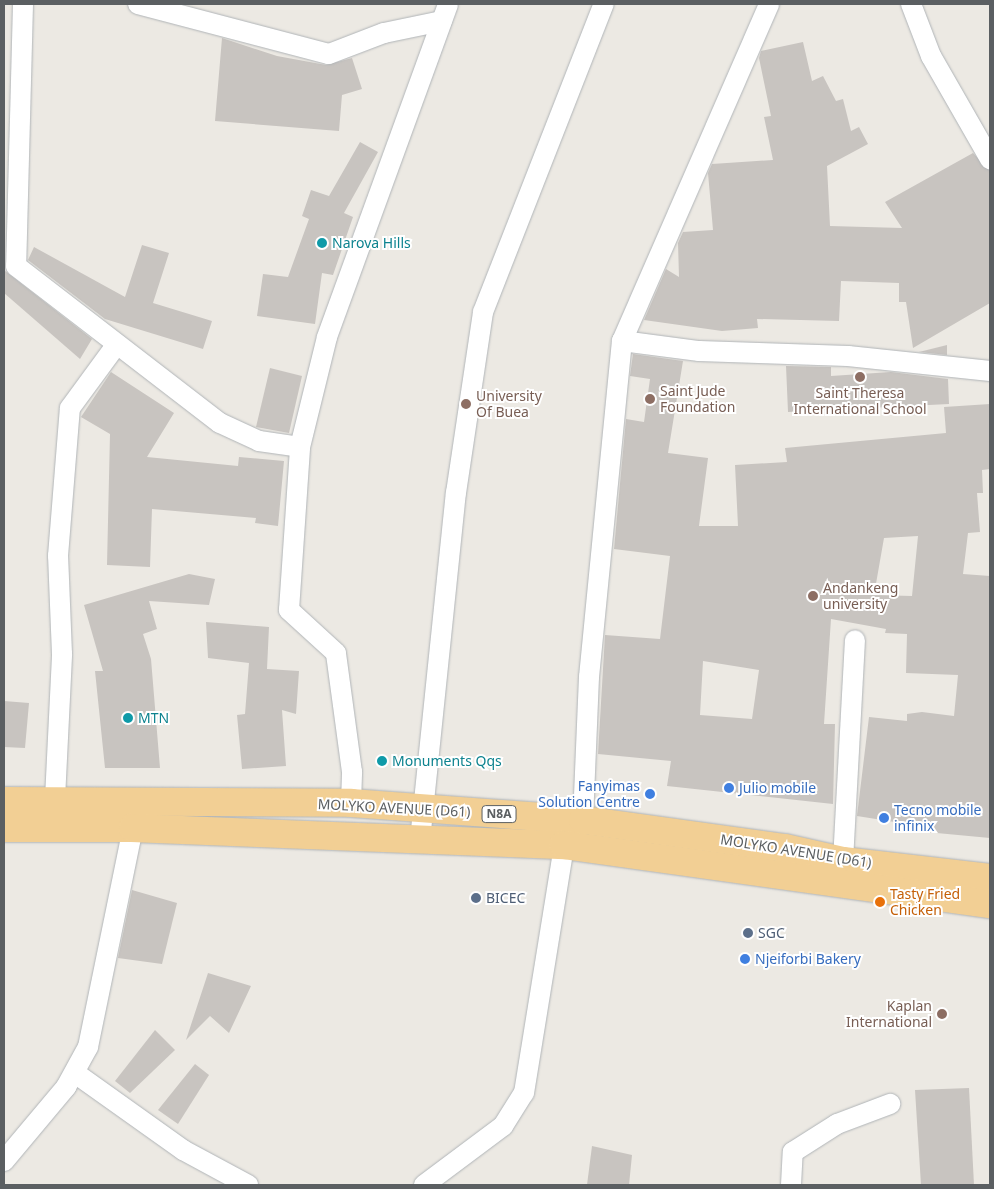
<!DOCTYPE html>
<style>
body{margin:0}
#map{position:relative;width:994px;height:1189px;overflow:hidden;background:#ece9e3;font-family:"Noto Sans",sans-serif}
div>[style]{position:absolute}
.building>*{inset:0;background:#c8c4c0}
.roads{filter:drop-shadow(0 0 1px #b0b4b7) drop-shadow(0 0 1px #b0b4b7)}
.street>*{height:20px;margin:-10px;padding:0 10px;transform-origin:10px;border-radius:10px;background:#fff}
.highway>*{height:28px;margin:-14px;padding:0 14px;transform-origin:14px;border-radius:14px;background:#f2cf94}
.dots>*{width:14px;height:14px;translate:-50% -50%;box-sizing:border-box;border:2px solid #fff;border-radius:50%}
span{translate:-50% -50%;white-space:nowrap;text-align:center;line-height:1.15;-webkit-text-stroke:4px #fff;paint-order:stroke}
.shield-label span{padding:1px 4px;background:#fff;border:1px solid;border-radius:4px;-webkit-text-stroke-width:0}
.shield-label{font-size:12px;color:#5b5f62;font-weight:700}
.culture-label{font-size:14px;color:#0d838f}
.left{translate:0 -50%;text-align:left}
.education-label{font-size:14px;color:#785e54}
.right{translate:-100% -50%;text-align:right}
.shop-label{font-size:14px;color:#366cbe}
.street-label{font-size:14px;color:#5b5f62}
.food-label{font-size:14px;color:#c56008}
.service-label{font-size:14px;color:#4e5e75}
.frame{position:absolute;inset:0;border:5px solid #5b5f62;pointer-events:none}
</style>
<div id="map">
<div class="building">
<div style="clip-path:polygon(222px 38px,277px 56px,326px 65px,352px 58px,362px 89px,342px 95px,339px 131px,215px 121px)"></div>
<div style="clip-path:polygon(803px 42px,812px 81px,823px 76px,836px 101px,843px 99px,851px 131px,859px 127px,868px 144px,827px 166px,830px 226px,902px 228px,885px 202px,973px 153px,990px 171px,990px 303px,913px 348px,906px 302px,899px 302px,899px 283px,841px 281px,839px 321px,757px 319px,758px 328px,722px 331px,644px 320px,666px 269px,679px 277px,678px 243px,683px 232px,713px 230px,708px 173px,712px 164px,773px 160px,764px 117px,771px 116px,759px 58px,761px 51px)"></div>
<div style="clip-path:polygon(360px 142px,378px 152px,344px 213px,353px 217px,333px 275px,322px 273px,315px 324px,257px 316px,263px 274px,288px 277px,309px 219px,302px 216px,311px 190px,329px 196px)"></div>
<div style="clip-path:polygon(142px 245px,169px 253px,153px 303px,212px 321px,203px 349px,105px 319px,28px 260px,34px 247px,125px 297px)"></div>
<div style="clip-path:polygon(4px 270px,92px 339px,80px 359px,4px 293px)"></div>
<div style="clip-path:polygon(947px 345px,947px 355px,919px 352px)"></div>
<div style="clip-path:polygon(evenodd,633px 354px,683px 361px,668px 453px,708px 458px,699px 526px,738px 526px,735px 465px,787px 462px,785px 448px,946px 433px,944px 407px,990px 404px,990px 469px,982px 470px,983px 493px,977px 493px,980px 532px,968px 533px,963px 574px,990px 576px,990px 838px,926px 832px,926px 827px,857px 816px,869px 717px,907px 721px,907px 714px,922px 712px,954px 716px,958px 675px,906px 673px,907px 634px,885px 633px,886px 629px,831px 619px,824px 724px,835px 724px,833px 804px,667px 786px,671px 761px,598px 754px,605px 635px,660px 639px,670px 556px,614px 549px,626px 419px,644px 422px,650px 379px,630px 376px,633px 354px,918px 536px,912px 596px,874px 595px,884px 538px,918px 536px,633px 354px,703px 661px,759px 670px,752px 719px,700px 715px,703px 661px)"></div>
<div style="clip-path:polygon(786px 366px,831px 367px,831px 376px,891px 372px,948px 379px,949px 404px,788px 412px)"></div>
<div style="clip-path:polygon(270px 368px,302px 376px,289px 433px,256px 427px)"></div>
<div style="clip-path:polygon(111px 372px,174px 413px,147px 457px,238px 466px,239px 457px,284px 461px,278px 526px,255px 523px,256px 518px,152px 509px,150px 567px,107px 565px,110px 434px,81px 417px)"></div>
<div style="clip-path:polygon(189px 574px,215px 579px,209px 605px,149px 601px,157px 629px,143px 634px,151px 659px,160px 768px,105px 768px,95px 671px,103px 671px,84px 605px)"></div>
<div style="clip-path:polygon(206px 622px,269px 627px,267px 669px,299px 671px,296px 714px,282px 710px,286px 766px,242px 769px,237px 715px,245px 714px,249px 663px,208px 658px)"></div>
<div style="clip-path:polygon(4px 701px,29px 703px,25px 748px,4px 747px)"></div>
<div style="clip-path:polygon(132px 890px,177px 903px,162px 964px,118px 958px)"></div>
<div style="clip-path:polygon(208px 973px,251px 986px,229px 1033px,210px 1016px,186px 1040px)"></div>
<div style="clip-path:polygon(155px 1030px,175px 1050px,130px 1093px,115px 1081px)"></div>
<div style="clip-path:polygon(195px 1064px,209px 1075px,178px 1124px,158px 1110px)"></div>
<div style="clip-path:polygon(969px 1088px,974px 1185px,921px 1185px,915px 1090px)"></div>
<div style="clip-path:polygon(592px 1146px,632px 1155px,629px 1185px,587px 1185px)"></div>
</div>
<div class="roads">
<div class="street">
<div style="left:23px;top:4px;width:262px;rotate:91.5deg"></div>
<div style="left:16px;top:266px;width:257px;rotate:37.6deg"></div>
<div style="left:220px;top:423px;width:43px;rotate:24.8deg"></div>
<div style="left:259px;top:441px;width:41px;rotate:8.3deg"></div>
<div style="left:138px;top:4px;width:197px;rotate:14.7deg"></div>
<div style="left:329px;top:54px;width:59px;rotate:-20.9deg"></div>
<div style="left:384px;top:33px;width:59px;rotate:-11.7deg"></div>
<div style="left:911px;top:4px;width:56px;rotate:69deg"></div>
<div style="left:931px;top:56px;width:119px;rotate:60.2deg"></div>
<div style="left:622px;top:341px;width:78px;rotate:7.4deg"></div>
<div style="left:699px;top:351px;width:149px;rotate:1.9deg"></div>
<div style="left:848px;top:356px;width:143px;rotate:6deg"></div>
<div style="left:55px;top:799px;width:145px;rotate:-87.2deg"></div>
<div style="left:62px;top:654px;width:98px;rotate:-92.3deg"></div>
<div style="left:58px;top:556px;width:148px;rotate:-85.4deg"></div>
<div style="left:70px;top:408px;width:79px;rotate:-53.7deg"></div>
<div style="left:351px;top:803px;width:31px;rotate:-88deg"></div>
<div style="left:352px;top:772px;width:120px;rotate:-97.7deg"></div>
<div style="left:336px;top:653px;width:64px;rotate:-137.5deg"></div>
<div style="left:289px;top:610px;width:163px;rotate:-86.1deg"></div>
<div style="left:300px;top:447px;width:113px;rotate:-76.2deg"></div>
<div style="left:327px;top:337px;width:354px;rotate:-70deg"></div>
<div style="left:583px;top:820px;width:143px;rotate:-87.6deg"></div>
<div style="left:589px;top:677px;width:338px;rotate:-84.4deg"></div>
<div style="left:622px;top:341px;width:368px;rotate:-66.4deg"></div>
<div style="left:420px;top:840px;width:349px;rotate:-84.1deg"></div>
<div style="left:456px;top:493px;width:183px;rotate:-81.5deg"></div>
<div style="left:483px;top:312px;width:331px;rotate:-68.6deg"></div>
<div style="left:843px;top:861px;width:221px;rotate:-86.9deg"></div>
<div style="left:75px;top:1073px;width:133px;rotate:35.5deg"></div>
<div style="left:183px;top:1150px;width:74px;rotate:28.3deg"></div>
<div style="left:4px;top:1161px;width:97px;rotate:-50deg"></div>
<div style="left:66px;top:1087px;width:46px;rotate:-61.2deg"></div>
<div style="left:88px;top:1047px;width:224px;rotate:-78.4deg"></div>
<div style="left:424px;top:1185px;width:99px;rotate:-36.8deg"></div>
<div style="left:503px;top:1126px;width:39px;rotate:-58deg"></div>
<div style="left:524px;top:1093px;width:251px;rotate:-80.8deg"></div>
<div style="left:791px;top:1185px;width:33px;rotate:-87deg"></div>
<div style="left:793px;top:1152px;width:52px;rotate:-32.5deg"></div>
<div style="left:837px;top:1124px;width:57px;rotate:-20.7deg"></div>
</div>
<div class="highway">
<div style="left:4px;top:801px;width:347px;rotate:0.3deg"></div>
<div style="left:351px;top:803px;width:233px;rotate:4.2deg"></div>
<div style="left:583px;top:820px;width:204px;rotate:7.9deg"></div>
<div style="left:785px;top:848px;width:59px;rotate:12.6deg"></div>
<div style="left:843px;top:861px;width:148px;rotate:6.6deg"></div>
<div style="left:4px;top:828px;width:129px"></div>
<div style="left:133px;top:828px;width:431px;rotate:2.3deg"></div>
<div style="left:564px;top:845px;width:430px;rotate:7.9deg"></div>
</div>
</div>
<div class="dots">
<div style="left:322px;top:243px;background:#0f9aa8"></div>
<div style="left:860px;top:377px;background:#8d6e63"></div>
<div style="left:650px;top:399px;background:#8d6e63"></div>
<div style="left:466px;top:404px;background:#8d6e63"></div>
<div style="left:813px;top:596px;background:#8d6e63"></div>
<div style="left:128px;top:718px;background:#0f9aa8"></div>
<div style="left:382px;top:761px;background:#0f9aa8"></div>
<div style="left:729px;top:788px;background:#3f7fe0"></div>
<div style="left:650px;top:794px;background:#3f7fe0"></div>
<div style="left:884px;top:818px;background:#3f7fe0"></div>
<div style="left:476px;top:898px;background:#5c6f8a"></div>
<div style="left:880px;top:902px;background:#e8710a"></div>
<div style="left:748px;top:933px;background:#5c6f8a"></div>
<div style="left:745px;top:959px;background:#3f7fe0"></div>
<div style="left:942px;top:1014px;background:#8d6e63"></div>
</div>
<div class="shield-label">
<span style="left:499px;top:814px">N8A</span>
</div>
<div class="culture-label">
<span class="left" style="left:332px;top:243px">Narova Hills</span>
<span class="left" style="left:138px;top:718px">MTN</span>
<span class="left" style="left:392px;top:761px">Monuments Qqs</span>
</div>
<div class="education-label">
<span class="left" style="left:660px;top:399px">Saint Jude<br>Foundation</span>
<span style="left:860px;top:401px">Saint Theresa<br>International School</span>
<span class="left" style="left:476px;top:404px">University<br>Of Buea</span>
<span class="left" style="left:823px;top:596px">Andankeng<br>university</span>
<span class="right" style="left:932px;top:1014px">Kaplan<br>International</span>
</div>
<div class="shop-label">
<span class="right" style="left:640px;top:794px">Fanyimas<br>Solution Centre</span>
<span class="left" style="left:739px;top:788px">Julio mobile</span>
<span class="left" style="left:894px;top:818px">Tecno mobile<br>infinix</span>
<span class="left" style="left:755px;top:959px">Njeiforbi Bakery</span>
</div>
<div class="street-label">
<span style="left:394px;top:808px;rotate:3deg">MOLYKO AVENUE (D61)</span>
<span style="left:796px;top:851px;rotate:9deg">MOLYKO AVENUE (D61)</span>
</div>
<div class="food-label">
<span class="left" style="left:890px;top:902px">Tasty Fried<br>Chicken</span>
</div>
<div class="service-label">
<span class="left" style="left:486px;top:898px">BICEC</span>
<span class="left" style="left:758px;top:933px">SGC</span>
</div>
<div class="frame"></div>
</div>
